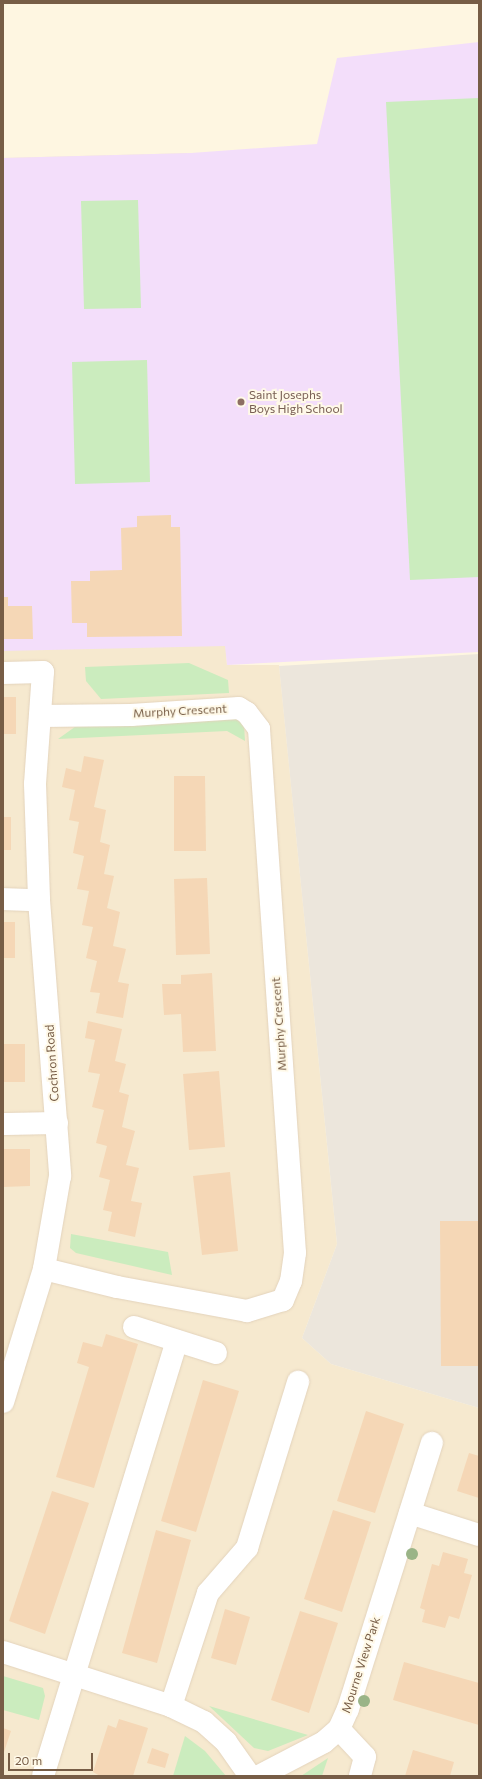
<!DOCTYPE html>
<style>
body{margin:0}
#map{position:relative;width:482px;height:1779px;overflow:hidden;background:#fef6e1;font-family:Commissioner,sans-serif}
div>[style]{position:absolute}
.residential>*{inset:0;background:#f6e9cf}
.industrial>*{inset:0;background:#ece6dc}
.education>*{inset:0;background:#f3defa}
.green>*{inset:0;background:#cbecbe}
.building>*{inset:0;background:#f5d7b6}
.roads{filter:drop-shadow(0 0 1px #e3d3bc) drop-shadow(0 0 1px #e3d3bc)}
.minor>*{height:22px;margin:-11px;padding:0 11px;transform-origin:11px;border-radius:11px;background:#fff}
.trees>*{width:12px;height:12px;margin:-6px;border-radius:50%;background:#9ab487}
.dots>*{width:11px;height:11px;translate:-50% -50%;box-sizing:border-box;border:2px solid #fff9e8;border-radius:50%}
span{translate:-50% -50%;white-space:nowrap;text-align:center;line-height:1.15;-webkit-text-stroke:4px #fff9e8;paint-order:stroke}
.education-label{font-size:12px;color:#785e54}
.left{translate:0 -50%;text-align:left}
.street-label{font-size:12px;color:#775d46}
.frame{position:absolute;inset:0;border:4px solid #775d46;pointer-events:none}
.scale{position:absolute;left:8px;top:1753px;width:85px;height:18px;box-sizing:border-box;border:2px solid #775d46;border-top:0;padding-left:5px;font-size:12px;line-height:14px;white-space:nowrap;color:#775d46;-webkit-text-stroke:3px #fff9e8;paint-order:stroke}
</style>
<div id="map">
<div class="residential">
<div style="clip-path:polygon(191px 153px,227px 665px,279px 665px,337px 1244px,302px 1338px,331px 1364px,479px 1408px,479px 1776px,3px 1776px,3px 158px)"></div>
</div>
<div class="industrial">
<div style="clip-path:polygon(479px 654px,479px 1408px,331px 1364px,302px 1338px,337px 1244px,279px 666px)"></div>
</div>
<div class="education">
<div style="clip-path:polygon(479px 42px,479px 652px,227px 665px,225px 646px,3px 651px,3px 158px,191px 153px,317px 144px,337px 58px)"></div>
</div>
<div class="green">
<div style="clip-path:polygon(479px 98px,479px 577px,410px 580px,386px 102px)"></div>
<div style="clip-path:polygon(138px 200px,141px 308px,84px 309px,81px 201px)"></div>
<div style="clip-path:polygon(147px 360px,150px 482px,75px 484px,72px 362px)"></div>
<div style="clip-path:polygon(189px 663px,228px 680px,229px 693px,101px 699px,86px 681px,85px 667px)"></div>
<div style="clip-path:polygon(230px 714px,244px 724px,245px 741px,227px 731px,58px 739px,79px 724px)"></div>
<div style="clip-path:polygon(71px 1234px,168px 1252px,172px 1275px,76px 1253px,70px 1248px)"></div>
<div style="clip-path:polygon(3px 1676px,43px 1688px,45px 1696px,39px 1720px,3px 1710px)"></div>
<div style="clip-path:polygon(209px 1706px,308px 1735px,268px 1751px,254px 1748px)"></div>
<div style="clip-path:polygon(185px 1736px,205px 1751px,226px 1776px,173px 1776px)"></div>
<div style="clip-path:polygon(328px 1758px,322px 1776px,301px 1776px)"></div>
</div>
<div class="building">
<div style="clip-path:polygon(171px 515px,171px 527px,180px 527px,182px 636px,87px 637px,87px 623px,72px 623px,71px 581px,90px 581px,90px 571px,122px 570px,121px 528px,137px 527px,137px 516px)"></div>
<div style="clip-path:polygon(3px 597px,8px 597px,8px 606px,32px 606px,33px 639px,3px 639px)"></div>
<div style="clip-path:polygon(3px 697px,16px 697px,16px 734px,3px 734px)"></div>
<div style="clip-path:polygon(84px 756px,104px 760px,94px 807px,106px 810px,100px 842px,110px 845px,104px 874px,114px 876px,107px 908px,120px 912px,113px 946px,126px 949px,118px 982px,129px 984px,123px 1018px,96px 1013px,100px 993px,90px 992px,97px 961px,86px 958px,93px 927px,82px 925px,89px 891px,77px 889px,84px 856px,73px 853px,79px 822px,69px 820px,75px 790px,62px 787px,66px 768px,81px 772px)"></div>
<div style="clip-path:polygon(174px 776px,205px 776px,206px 851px,174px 851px)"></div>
<div style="clip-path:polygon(3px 817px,11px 817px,11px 850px,3px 850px)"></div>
<div style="clip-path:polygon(207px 878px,210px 954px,176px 955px,174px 879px)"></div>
<div style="clip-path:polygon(3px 922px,15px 922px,15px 958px,3px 958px)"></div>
<div style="clip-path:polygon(212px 973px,216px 1051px,183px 1052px,181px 1014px,164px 1015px,162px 984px,181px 984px,181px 975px)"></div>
<div style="clip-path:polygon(88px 1021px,122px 1029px,115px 1061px,126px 1064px,119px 1092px,129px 1095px,122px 1127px,135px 1131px,126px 1165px,139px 1168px,131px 1201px,142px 1203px,135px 1237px,108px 1231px,112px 1212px,103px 1210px,110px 1180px,99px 1177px,107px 1146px,96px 1143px,104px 1110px,92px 1107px,100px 1074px,88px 1072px,95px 1040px,85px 1038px)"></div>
<div style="clip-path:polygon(3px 1044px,25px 1044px,25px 1082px,3px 1082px)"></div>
<div style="clip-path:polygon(219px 1071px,225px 1147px,189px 1150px,183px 1074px)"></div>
<div style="clip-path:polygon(3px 1149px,30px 1149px,30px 1186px,3px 1187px)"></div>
<div style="clip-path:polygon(230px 1172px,238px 1251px,202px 1255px,193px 1176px)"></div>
<div style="clip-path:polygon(440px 1221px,479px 1221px,479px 1366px,441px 1366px)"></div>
<div style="clip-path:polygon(106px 1334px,138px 1344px,94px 1488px,56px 1477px,89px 1367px,77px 1363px,83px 1342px,102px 1347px)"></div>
<div style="clip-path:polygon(203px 1380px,239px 1391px,196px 1532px,161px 1521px)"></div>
<div style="clip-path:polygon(366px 1411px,404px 1424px,375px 1513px,337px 1501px)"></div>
<div style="clip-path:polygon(469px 1453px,479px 1456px,479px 1498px,457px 1491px)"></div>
<div style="clip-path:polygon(52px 1491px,89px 1503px,45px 1634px,9px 1621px)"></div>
<div style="clip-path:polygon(333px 1510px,371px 1522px,342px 1612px,304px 1599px)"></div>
<div style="clip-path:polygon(156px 1530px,191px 1540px,157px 1663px,122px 1653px)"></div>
<div style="clip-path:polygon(443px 1552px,468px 1559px,464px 1573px,472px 1575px,459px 1619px,449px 1616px,445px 1628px,422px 1622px,425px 1610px,420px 1608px,432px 1564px,439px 1566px)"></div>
<div style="clip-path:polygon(225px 1609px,250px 1617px,236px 1665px,211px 1658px)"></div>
<div style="clip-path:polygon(300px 1611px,338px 1623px,309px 1713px,271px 1700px)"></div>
<div style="clip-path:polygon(404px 1662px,479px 1683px,479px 1725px,393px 1700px)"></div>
<div style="clip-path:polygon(119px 1719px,148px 1728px,133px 1776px,100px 1776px,93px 1772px,108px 1725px,116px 1728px)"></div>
<div style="clip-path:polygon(3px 1728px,11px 1731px,3px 1755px)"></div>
<div style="clip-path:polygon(152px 1748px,169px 1754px,165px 1768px,147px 1763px)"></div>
<div style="clip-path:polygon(413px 1750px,454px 1762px,450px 1776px,405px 1776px)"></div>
</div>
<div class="roads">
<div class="minor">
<div style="left:3px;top:673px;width:40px;rotate:-1.4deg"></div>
<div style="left:43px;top:672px;width:112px;rotate:94.1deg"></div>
<div style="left:35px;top:784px;width:116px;rotate:88deg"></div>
<div style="left:39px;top:900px;width:277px;rotate:85.6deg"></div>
<div style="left:60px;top:1176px;width:94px;rotate:99.8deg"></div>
<div style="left:44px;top:1269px;width:139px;rotate:107.1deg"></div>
<div style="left:40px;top:716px;width:91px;rotate:-0.6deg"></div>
<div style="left:131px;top:715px;width:108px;rotate:-3.7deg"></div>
<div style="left:239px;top:708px;width:9px;rotate:32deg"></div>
<div style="left:247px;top:713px;width:20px;rotate:53deg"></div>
<div style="left:259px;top:729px;width:525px;rotate:86.07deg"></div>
<div style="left:295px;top:1253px;width:28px;rotate:98deg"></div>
<div style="left:291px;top:1281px;width:21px;rotate:113deg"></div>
<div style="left:283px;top:1300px;width:38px;rotate:163deg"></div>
<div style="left:247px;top:1311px;width:132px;rotate:-169.5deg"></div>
<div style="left:117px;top:1287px;width:75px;rotate:-166.1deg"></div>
<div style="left:3px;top:899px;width:36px;rotate:2deg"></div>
<div style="left:3px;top:1124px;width:54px;rotate:-1.1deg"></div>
<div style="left:134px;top:1327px;width:86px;rotate:17.6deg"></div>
<div style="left:410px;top:1513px;width:72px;rotate:17.7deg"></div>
<div style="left:3px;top:1652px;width:176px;rotate:17.8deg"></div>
<div style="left:171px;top:1706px;width:37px;rotate:26deg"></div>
<div style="left:204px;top:1722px;width:30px;rotate:42deg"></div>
<div style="left:226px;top:1742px;width:42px;rotate:54.8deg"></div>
<div style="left:171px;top:1706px;width:119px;rotate:-71.9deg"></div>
<div style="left:208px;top:1593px;width:60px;rotate:-49.1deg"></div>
<div style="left:247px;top:1548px;width:174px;rotate:-72.9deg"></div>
<div style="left:339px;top:1729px;width:38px;rotate:47deg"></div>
<div style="left:365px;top:1757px;width:20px;rotate:105deg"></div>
<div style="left:43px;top:1776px;width:455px;rotate:-72.9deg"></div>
<div style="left:259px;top:1776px;width:73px;rotate:-27.6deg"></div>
<div style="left:324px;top:1742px;width:20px;rotate:-41deg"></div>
<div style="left:339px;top:1729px;width:22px;rotate:-66deg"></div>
<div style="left:348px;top:1709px;width:279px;rotate:-72.5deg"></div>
</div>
</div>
<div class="trees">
<div style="left:412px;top:1554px"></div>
<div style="left:364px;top:1701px"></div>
</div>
<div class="dots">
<div style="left:241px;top:402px;background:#8d6e63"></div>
</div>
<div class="education-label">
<span class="left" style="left:249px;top:402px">Saint Josephs<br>Boys High School</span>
</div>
<div class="street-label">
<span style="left:180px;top:711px;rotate:-3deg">Murphy Crescent</span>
<span style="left:279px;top:1024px;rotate:-94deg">Murphy Crescent</span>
<span style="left:52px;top:1063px;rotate:-94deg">Cochron Road</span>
<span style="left:361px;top:1665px;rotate:-72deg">Mourne View Park</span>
</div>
<div class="frame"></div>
<div class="scale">20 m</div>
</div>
